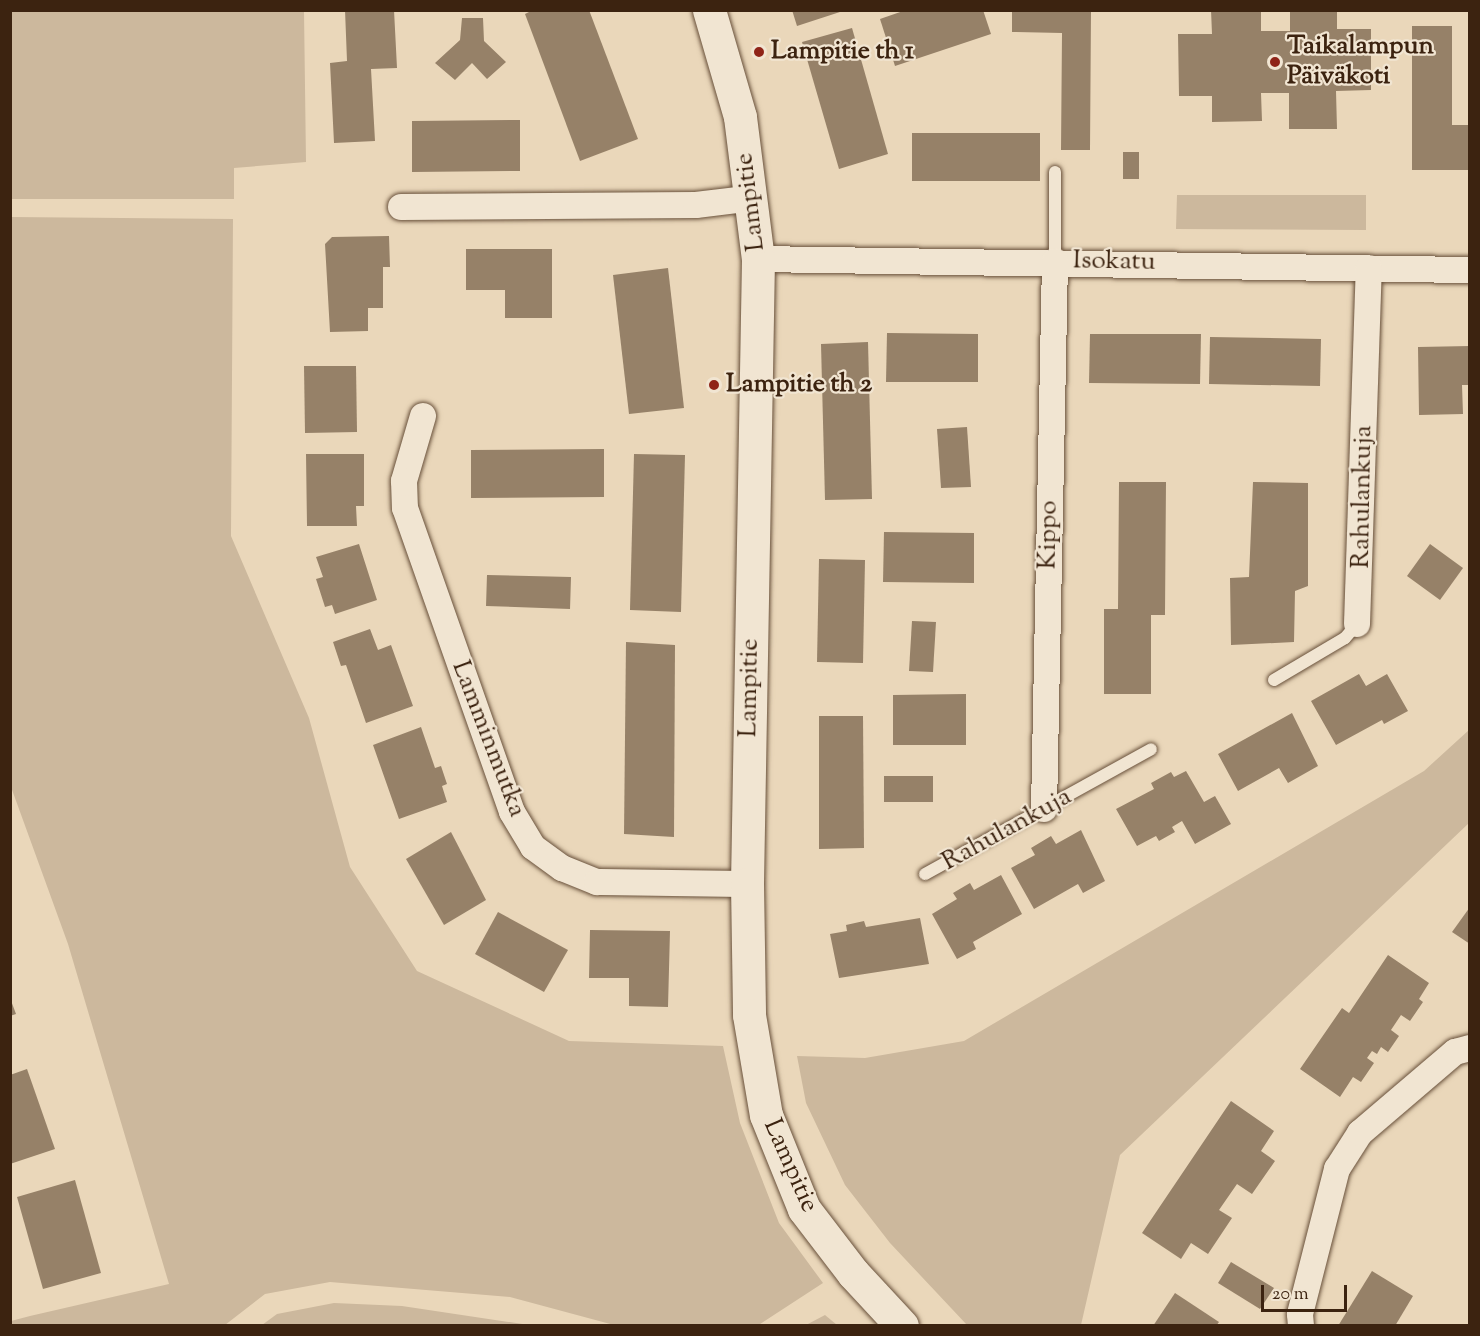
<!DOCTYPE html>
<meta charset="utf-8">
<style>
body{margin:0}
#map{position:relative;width:1480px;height:1336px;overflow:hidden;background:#ead7ba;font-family:"Sorts Mill Goudy",serif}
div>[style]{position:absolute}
.green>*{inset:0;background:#ccb89d}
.building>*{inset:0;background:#968168}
.roads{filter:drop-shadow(0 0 2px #68503a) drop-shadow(0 0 2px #68503a)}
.lane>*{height:12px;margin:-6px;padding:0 6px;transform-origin:6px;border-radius:6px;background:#f1e5d2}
.street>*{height:26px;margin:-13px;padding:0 13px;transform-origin:13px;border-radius:13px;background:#f1e5d2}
.secondary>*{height:33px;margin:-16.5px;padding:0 16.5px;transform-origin:16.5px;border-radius:16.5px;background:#f1e5d2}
.dots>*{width:16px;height:16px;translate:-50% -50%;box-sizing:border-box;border:3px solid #f1e5d2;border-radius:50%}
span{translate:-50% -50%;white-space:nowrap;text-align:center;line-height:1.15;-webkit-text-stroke:4.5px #f1e5d2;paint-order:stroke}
.poi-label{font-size:26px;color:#3c2310;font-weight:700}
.left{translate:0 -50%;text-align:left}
.street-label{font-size:26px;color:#3c2310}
.frame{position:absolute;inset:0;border:12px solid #3c2310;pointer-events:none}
.scale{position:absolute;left:1261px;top:1285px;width:86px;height:27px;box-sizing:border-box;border:3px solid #3c2310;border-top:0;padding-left:8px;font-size:18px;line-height:21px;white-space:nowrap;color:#3c2310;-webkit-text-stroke:4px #f1e5d2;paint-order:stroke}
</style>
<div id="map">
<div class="green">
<div style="clip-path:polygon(10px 11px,304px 11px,306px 162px,234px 168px,234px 199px,11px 199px)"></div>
<div style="clip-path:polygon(1177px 195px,1366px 195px,1366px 230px,1176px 229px)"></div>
<div style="clip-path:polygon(11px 217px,233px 219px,231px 536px,309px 718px,350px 867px,417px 971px,569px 1041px,723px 1046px,740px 1123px,779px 1223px,823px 1283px,757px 1326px,614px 1325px,510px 1297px,330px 1282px,265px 1294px,225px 1325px,11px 1325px,11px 1321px,30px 1316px,169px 1284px,68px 944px,11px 787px)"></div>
<div style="clip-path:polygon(1469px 730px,1469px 823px,1120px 1155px,1081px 1325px,967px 1325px,890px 1243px,845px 1185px,806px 1103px,797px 1056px,865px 1058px,964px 1041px,1424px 771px)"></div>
<div style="clip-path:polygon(334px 1303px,402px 1306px,529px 1325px,262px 1325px,277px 1314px)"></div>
<div style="clip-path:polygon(825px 1315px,837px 1325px,806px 1325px)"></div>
</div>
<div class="building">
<div style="clip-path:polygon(345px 10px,394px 10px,397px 68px,371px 69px,375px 141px,334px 143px,330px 63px,347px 61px)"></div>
<div style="clip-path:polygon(533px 10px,589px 10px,638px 139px,580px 161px,525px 14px)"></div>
<div style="clip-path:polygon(792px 10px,843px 10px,843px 11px,797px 26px)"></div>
<div style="clip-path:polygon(906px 10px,983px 10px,991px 34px,895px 66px,880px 19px)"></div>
<div style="clip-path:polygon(1012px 10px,1091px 10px,1090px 150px,1061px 150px,1062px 33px,1012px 32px)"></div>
<div style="clip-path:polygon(1211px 10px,1261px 10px,1261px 31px,1290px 31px,1290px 10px,1337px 10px,1337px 29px,1371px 29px,1371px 90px,1336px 91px,1337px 129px,1289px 129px,1289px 93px,1261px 93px,1262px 121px,1212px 122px,1212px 96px,1179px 96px,1178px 34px,1212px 34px)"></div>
<div style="clip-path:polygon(462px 18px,483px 18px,484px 41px,506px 62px,487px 79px,472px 63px,455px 80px,435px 63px,460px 40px)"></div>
<div style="clip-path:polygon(1412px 26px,1452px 26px,1452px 125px,1470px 125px,1470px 170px,1412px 170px)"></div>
<div style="clip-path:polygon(852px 28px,888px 154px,839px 169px,802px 42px)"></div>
<div style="clip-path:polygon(520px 120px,520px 171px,412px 172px,412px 121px)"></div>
<div style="clip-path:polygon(912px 133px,1040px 133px,1040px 181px,912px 181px)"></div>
<div style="clip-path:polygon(1123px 152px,1139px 152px,1139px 179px,1123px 179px)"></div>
<div style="clip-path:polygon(389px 236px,390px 267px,383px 267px,383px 308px,368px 308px,368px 331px,330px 332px,325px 244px,332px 237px)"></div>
<div style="clip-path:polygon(466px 249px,552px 249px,552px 318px,505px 318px,505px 290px,466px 290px)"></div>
<div style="clip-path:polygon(668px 268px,684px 408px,629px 414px,613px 275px)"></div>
<div style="clip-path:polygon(887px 333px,978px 334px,978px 382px,886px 382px)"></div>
<div style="clip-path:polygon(1090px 334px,1201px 334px,1200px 384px,1089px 383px)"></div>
<div style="clip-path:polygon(1210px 337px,1321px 339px,1320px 386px,1209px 384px)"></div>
<div style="clip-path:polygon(868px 342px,872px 499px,825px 500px,821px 344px)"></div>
<div style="clip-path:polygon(1470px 346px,1470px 385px,1462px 385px,1463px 414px,1419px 415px,1418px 347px)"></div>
<div style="clip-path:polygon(304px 366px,356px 366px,357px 432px,305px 433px)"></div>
<div style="clip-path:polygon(967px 427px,971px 487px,941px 488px,937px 429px)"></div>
<div style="clip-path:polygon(604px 449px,604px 497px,471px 498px,471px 450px)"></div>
<div style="clip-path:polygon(306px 454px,364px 454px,364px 506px,356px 506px,357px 526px,307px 526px)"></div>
<div style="clip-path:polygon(634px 454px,685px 455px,681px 612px,630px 610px)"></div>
<div style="clip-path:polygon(1119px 482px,1166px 482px,1165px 615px,1151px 615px,1151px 694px,1104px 694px,1104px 609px,1118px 609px)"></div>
<div style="clip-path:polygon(1253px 482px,1308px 483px,1308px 586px,1295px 591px,1294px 642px,1231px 645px,1230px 578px,1249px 577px)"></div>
<div style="clip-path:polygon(884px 532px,974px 533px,974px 583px,883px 582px)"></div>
<div style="clip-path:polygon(359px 544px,377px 600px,335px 614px,332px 605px,325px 607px,316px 579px,323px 577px,316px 557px)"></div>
<div style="clip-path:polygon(1430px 544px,1463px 568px,1440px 600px,1407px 576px)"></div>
<div style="clip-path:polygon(819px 559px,865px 560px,863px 663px,817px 662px)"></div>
<div style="clip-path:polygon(487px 575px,571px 577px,570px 609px,486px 606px)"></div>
<div style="clip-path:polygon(912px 621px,936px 622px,933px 672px,909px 671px)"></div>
<div style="clip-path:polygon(370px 629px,378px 650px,391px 645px,413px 706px,366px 723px,346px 665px,341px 666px,333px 642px)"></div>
<div style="clip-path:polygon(626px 642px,675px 645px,674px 837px,624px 834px)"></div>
<div style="clip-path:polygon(1359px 674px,1366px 686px,1387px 674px,1408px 711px,1384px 724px,1382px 720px,1336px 745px,1311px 701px)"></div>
<div style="clip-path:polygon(966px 694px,966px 745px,893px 745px,893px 695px)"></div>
<div style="clip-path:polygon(1292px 713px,1318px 766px,1288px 783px,1279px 768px,1238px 791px,1218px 754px)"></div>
<div style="clip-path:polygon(819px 716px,863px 716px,864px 848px,819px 849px)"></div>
<div style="clip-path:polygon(421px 727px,435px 768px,441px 766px,447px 784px,442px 786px,447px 802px,399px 819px,373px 745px)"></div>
<div style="clip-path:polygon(1186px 771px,1204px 802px,1215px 796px,1231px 824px,1195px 844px,1182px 821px,1172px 827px,1175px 832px,1159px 841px,1156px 836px,1137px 846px,1116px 809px,1154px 789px,1151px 783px,1171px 772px,1174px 777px)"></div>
<div style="clip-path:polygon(884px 776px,933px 776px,933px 802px,884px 802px)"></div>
<div style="clip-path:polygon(1081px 830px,1105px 881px,1083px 893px,1078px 884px,1034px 909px,1011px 868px,1035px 855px,1031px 848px,1051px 836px,1056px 844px)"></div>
<div style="clip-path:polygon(451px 832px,486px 900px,444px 925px,406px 859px)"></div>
<div style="clip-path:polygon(1001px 875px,1022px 914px,973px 942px,976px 949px,957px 959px,932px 914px,957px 899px,953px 893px,970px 883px,974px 890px)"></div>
<div style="clip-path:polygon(1470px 907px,1470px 944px,1452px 932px)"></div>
<div style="clip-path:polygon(498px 912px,568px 950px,544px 992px,475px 954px)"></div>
<div style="clip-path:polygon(920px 918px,929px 964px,839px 978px,830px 934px,847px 931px,846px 925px,864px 921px,866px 927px)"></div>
<div style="clip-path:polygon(590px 930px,670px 931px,668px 1007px,629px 1006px,629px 978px,589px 978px)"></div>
<div style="clip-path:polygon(1388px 955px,1429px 983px,1419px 999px,1423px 1002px,1410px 1021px,1401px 1015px,1391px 1030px,1399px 1036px,1388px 1052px,1381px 1047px,1377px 1054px,1372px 1051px,1367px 1058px,1374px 1063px,1361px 1082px,1353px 1077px,1340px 1097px,1300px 1069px,1342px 1008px,1349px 1013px)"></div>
<div style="clip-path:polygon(10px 998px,16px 1014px,10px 1016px)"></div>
<div style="clip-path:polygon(27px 1069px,55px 1149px,10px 1164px,10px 1075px)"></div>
<div style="clip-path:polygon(1231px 1101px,1274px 1131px,1261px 1151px,1275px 1161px,1252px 1194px,1237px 1184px,1219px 1210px,1232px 1218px,1208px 1254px,1191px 1243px,1181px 1259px,1142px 1233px)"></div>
<div style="clip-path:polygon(75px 1180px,101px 1273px,43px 1289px,17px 1197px)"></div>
<div style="clip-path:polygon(1231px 1262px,1274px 1288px,1260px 1309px,1218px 1283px)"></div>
<div style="clip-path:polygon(1372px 1271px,1413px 1296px,1395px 1326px,1338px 1326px)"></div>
<div style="clip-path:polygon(1175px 1293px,1219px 1322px,1216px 1326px,1153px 1326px)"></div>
</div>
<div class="roads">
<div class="lane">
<div style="left:1055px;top:261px;width:89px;rotate:-90deg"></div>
<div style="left:1274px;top:680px;width:82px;rotate:-30.6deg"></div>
<div style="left:1345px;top:638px;width:18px;rotate:-49deg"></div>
<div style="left:925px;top:874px;width:258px;rotate:-28.9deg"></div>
</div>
<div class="street">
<div style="left:401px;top:207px;width:295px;rotate:-0.4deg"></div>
<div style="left:696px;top:205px;width:57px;rotate:-7deg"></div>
<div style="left:758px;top:259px;width:712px;rotate:0.89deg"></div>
<div style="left:423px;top:416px;width:68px;rotate:106.3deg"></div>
<div style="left:404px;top:481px;width:27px;rotate:88deg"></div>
<div style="left:405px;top:508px;width:322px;rotate:70.6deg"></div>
<div style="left:512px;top:812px;width:41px;rotate:59deg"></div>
<div style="left:533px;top:847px;width:36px;rotate:36deg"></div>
<div style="left:562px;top:868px;width:38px;rotate:22deg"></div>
<div style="left:597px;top:882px;width:150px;rotate:0.8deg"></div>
<div style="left:1357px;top:624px;width:356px;rotate:-88.1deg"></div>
<div style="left:1044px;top:809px;width:548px;rotate:-88.85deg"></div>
<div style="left:1301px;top:1326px;width:12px;rotate:-95deg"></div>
<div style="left:1300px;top:1314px;width:150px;rotate:-75.7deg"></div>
<div style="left:1337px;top:1169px;width:43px;rotate:-57.4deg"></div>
<div style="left:1360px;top:1133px;width:125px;rotate:-40.5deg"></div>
<div style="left:1455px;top:1052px;width:16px;rotate:-15deg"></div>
</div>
<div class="secondary">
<div style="left:709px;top:10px;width:111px;rotate:73.8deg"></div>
<div style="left:740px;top:117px;width:143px;rotate:82.8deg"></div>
<div style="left:758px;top:259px;width:625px;rotate:91.01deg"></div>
<div style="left:747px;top:884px;width:131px;rotate:89.1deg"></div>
<div style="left:749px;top:1015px;width:101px;rotate:80.4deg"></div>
<div style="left:766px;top:1115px;width:101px;rotate:68deg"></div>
<div style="left:804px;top:1209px;width:81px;rotate:52.6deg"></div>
<div style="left:853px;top:1273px;width:72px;rotate:47.2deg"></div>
</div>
</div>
<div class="dots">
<div style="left:759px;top:52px;background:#8f2418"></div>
<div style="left:1275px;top:62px;background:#8f2418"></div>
<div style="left:714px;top:385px;background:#8f2418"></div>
</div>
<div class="poi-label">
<span class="left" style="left:1287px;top:62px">Taikalampun<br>Päiväkoti</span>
<span class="left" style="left:771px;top:52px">Lampitie th 1</span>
<span class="left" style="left:726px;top:385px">Lampitie th 2</span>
</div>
<div class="street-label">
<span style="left:751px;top:202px;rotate:-97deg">Lampitie</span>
<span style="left:1114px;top:262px;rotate:1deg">Isokatu</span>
<span style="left:1363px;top:497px;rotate:-89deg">Rahulankuja</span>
<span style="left:1049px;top:535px;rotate:-89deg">Kippo</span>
<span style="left:750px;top:688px;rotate:-89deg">Lampitie</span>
<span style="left:488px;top:739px;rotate:69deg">Lamminmutka</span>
<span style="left:1007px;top:830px;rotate:-29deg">Rahulankuja</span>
<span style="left:790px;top:1166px;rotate:66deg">Lampitie</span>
</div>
<div class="frame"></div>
<div class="scale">20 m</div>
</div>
